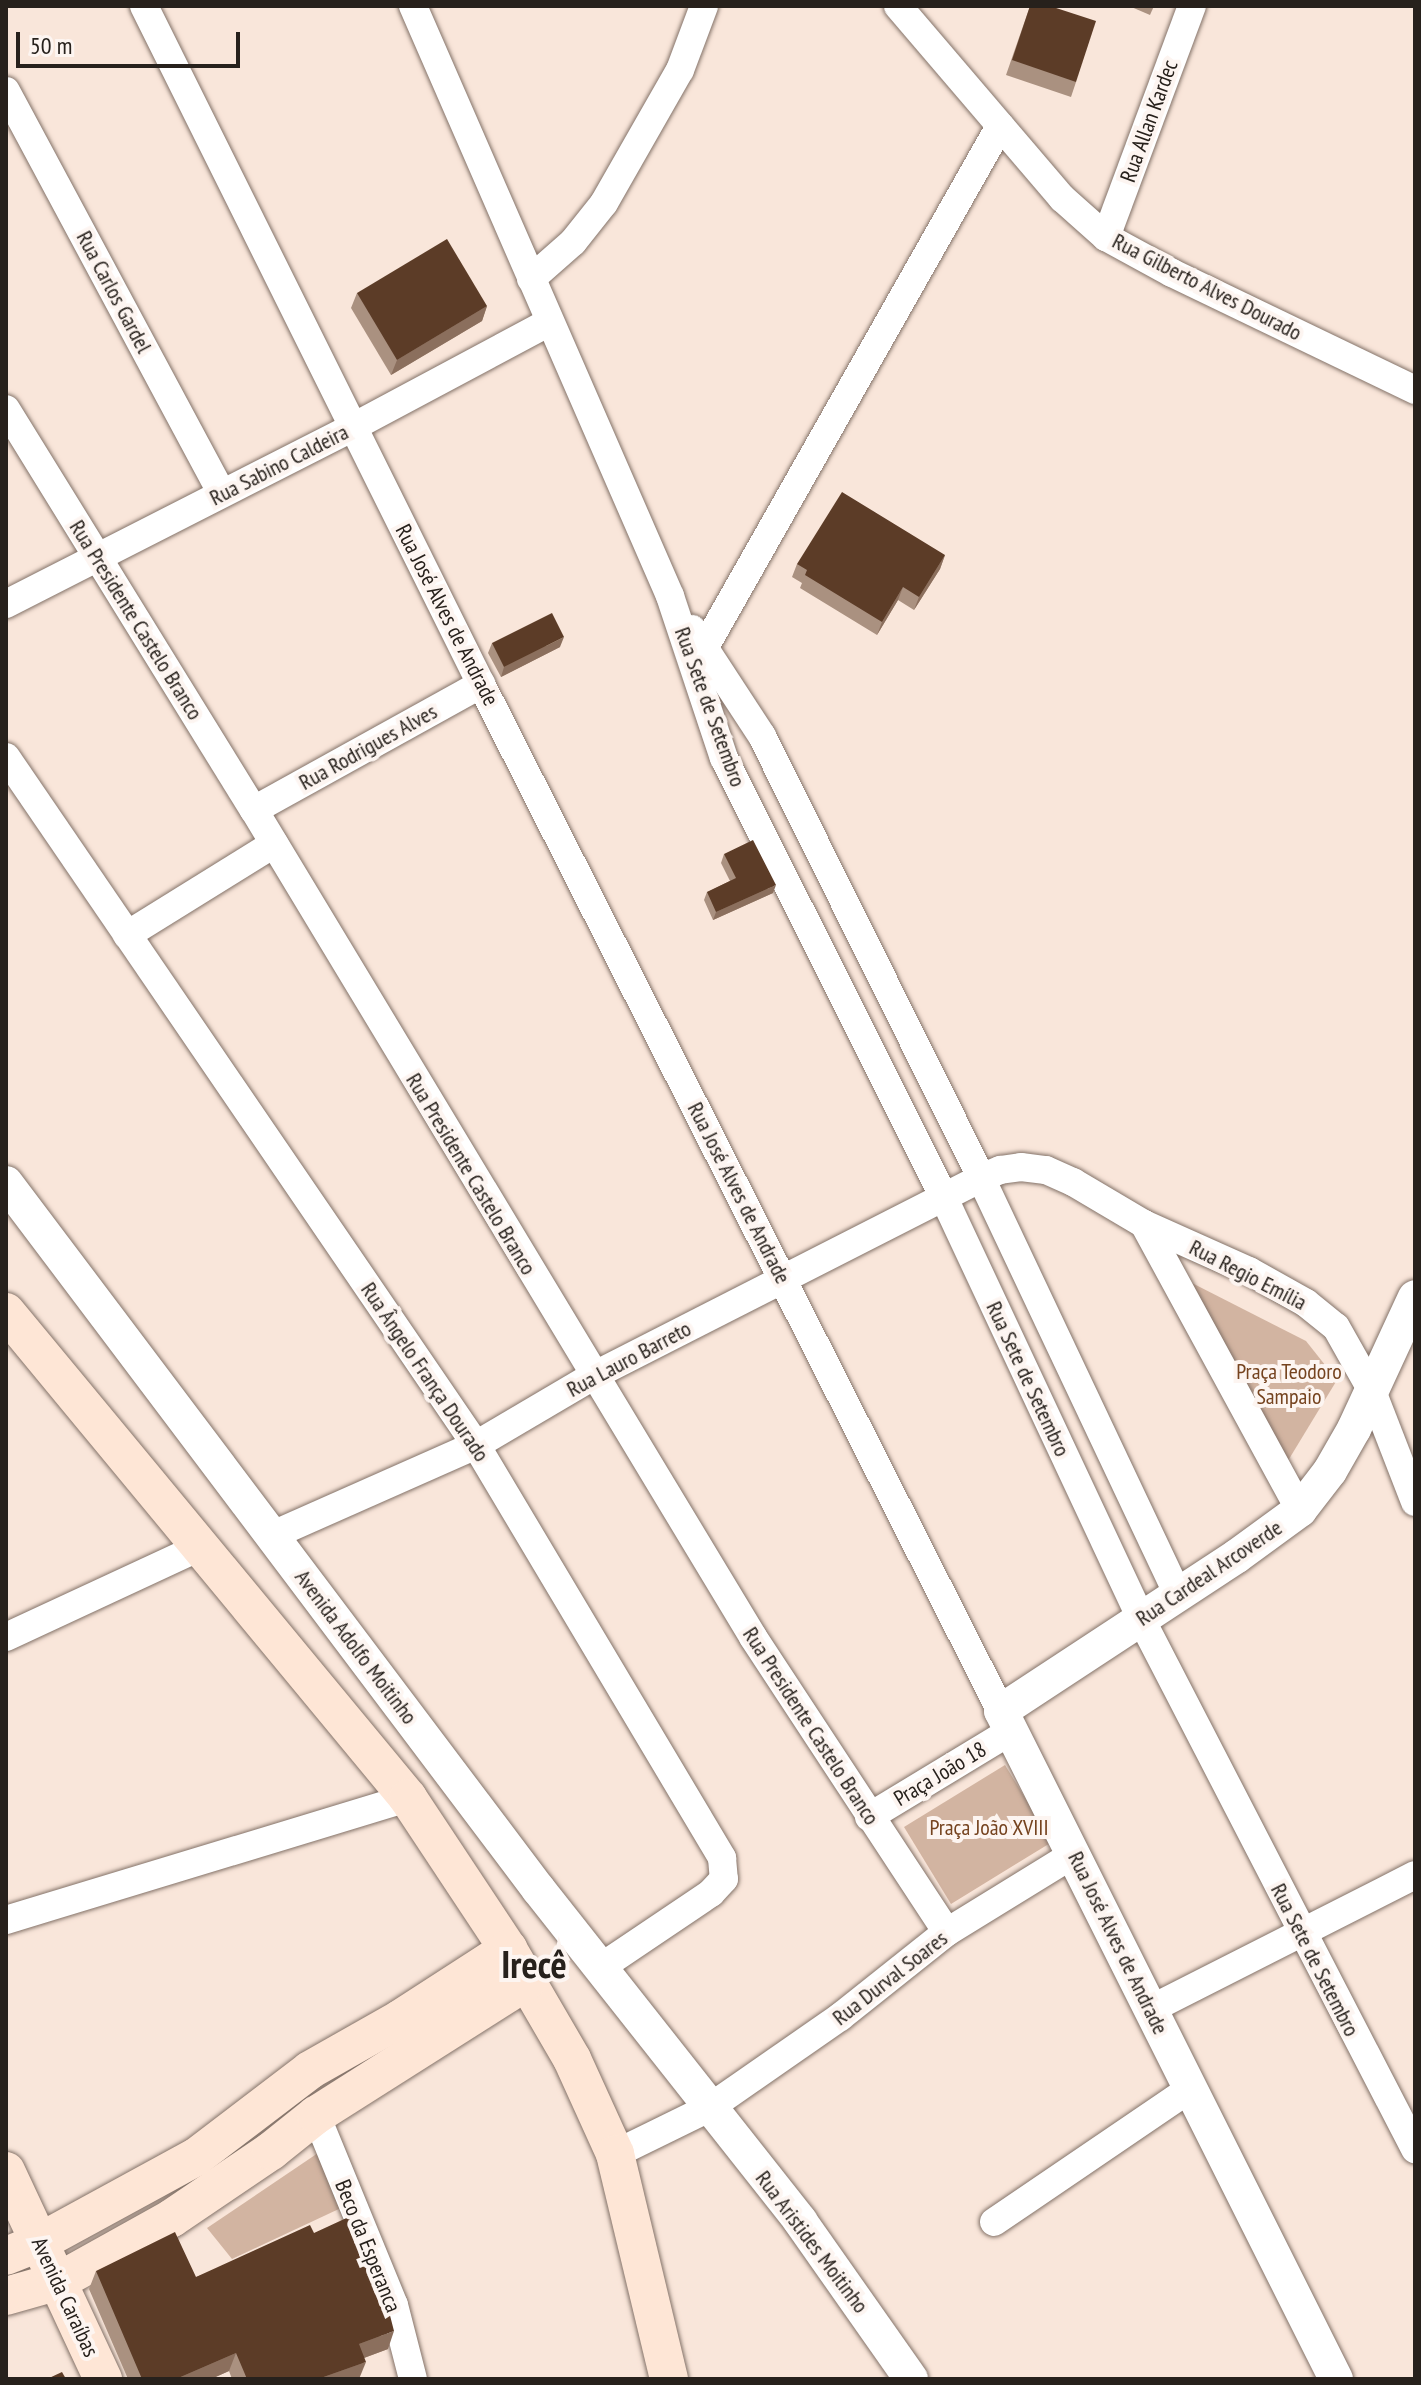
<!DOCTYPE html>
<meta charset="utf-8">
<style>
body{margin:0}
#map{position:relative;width:1421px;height:2385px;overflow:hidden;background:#f9e6da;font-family:"PT Sans Narrow",sans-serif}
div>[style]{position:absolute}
.green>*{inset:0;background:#d2b4a1}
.roads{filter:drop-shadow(0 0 2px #837268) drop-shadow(0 0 2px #837268)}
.minor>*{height:28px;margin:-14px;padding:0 14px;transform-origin:14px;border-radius:14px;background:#fff}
.tertiary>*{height:34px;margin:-17px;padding:0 17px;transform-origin:17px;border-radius:17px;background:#fff}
.secondary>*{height:38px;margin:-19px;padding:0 19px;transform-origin:19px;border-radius:19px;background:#fee6d6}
.wall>*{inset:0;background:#aa9180}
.shaded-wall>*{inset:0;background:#8b6f5d}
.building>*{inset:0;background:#5c3c27}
span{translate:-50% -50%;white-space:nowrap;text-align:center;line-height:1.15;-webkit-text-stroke:8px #fdf5f1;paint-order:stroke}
.street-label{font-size:22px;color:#27211c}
.park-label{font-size:22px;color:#75431f}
.town-label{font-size:38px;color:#27211c;font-weight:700}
.frame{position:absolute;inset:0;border:8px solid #27211c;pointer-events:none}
.scale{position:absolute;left:16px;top:32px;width:224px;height:36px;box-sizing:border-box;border:4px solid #27211c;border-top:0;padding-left:10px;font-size:24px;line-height:28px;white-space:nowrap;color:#27211c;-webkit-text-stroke:6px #fdf5f1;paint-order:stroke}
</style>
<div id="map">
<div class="green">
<div style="clip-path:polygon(1190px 1282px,1306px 1341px,1337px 1380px,1286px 1464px)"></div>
<div style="clip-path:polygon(1005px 1765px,1052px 1842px,951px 1904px,904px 1827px)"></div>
<div style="clip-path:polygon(318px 2153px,341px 2208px,232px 2259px,207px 2228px)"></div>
</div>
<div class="roads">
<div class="minor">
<div style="left:144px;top:6px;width:757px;rotate:63.57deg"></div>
<div style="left:481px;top:684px;width:1151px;rotate:63.15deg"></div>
<div style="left:413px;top:6px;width:644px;rotate:66.46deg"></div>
<div style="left:670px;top:596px;width:171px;rotate:71.6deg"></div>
<div style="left:724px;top:758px;width:492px;rotate:63.4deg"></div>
<div style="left:944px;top:1198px;width:465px;rotate:64.9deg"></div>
<div style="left:1141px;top:1619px;width:597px;rotate:62.66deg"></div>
<div style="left:898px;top:6px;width:253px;rotate:49.5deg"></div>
<div style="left:1062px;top:198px;width:59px;rotate:41.6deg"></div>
<div style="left:1106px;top:237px;width:75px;rotate:28.6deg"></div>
<div style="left:1172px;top:273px;width:270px;rotate:25.7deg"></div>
<div style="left:6px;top:91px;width:456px;rotate:61.8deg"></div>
<div style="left:1106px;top:237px;width:246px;rotate:-69.6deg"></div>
<div style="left:531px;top:279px;width:56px;rotate:-41.4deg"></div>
<div style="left:573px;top:242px;width:50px;rotate:-51.5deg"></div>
<div style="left:604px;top:203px;width:153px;rotate:-60.3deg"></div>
<div style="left:680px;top:70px;width:68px;rotate:-69.4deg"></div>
<div style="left:6px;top:409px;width:471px;rotate:58.3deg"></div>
<div style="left:254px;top:810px;width:966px;rotate:58.89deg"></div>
<div style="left:753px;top:1637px;width:353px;rotate:56.7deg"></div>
<div style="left:6px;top:604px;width:390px;rotate:-27deg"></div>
<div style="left:353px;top:427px;width:223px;rotate:-28.1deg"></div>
<div style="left:692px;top:629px;width:128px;rotate:56.8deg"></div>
<div style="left:762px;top:736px;width:493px;rotate:63.6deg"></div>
<div style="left:981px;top:1178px;width:461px;rotate:64.7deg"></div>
<div style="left:697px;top:661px;width:615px;rotate:-60.47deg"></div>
<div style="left:6px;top:757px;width:833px;rotate:55.66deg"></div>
<div style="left:476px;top:1445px;width:481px;rotate:59.2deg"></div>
<div style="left:722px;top:1858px;width:21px;rotate:85deg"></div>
<div style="left:724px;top:1879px;width:19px;rotate:133deg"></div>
<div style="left:711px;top:1893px;width:134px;rotate:146deg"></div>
<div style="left:254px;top:810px;width:260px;rotate:-29deg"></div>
<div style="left:127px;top:935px;width:173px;rotate:-31.8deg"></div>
<div style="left:1144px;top:1224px;width:326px;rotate:61.4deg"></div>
<div style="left:273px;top:1535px;width:222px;rotate:-23.9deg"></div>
<div style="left:476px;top:1445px;width:136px;rotate:-30.5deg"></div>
<div style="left:593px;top:1376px;width:213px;rotate:-27deg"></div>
<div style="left:783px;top:1279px;width:222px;rotate:-27deg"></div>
<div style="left:981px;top:1178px;width:21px;rotate:-23deg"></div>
<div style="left:1000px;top:1170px;width:21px;rotate:-8deg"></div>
<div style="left:1021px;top:1167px;width:25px;rotate:7deg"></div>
<div style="left:1046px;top:1170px;width:30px;rotate:24deg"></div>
<div style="left:1073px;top:1182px;width:82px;rotate:30.6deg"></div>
<div style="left:1144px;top:1224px;width:115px;rotate:24.1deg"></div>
<div style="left:1249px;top:1271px;width:65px;rotate:29.3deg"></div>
<div style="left:1306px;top:1303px;width:38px;rotate:39deg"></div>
<div style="left:1336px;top:1327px;width:73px;rotate:60.6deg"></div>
<div style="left:1372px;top:1391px;width:119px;rotate:68.8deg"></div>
<div style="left:6px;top:1637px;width:214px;rotate:-24.9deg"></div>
<div style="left:869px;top:1817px;width:166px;rotate:-31.2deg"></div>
<div style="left:6px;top:1920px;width:420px;rotate:-16.9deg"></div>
<div style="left:1151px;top:2009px;width:296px;rotate:-26.9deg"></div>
<div style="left:316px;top:2115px;width:205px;rotate:67.7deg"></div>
<div style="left:394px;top:2305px;width:76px;rotate:75.6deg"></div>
<div style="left:615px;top:2154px;width:105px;rotate:-26.1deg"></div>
<div style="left:709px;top:2108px;width:160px;rotate:-34.8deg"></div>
<div style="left:840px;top:2017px;width:137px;rotate:-38.5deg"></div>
<div style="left:947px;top:1932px;width:149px;rotate:-31.6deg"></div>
<div style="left:994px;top:2222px;width:237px;rotate:-34.2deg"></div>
</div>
<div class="tertiary">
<div style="left:6px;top:1183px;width:885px;rotate:52.99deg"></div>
<div style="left:539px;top:1890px;width:422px;rotate:51.7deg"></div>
<div style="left:800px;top:2221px;width:193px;rotate:54.9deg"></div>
<div style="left:1336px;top:2379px;width:747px;rotate:-116.63deg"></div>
<div style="left:1001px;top:1711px;width:282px;rotate:-33.3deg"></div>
<div style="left:1237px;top:1556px;width:78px;rotate:-36.1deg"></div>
<div style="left:1300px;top:1510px;width:49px;rotate:-52.4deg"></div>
<div style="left:1330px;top:1471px;width:48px;rotate:-60.3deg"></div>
<div style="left:1354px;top:1429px;width:145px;rotate:-65.2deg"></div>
</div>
<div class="secondary">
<div style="left:6px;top:1312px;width:631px;rotate:50.4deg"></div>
<div style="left:408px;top:1798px;width:181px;rotate:56.5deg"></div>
<div style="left:508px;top:1949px;width:127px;rotate:59.8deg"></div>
<div style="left:572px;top:2059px;width:104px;rotate:65.6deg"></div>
<div style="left:615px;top:2154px;width:231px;rotate:76.5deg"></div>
<div style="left:6px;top:2171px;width:230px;rotate:65deg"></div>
<div style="left:6px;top:2256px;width:37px;rotate:-22deg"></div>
<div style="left:40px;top:2242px;width:178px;rotate:-28.6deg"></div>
<div style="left:196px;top:2157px;width:143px;rotate:-37.3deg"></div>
<div style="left:310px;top:2070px;width:103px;rotate:-29.5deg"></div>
<div style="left:400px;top:2019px;width:129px;rotate:-32.9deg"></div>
<div style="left:6px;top:2296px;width:55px;rotate:-15.8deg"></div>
<div style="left:59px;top:2281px;width:129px;rotate:-29.1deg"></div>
<div style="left:172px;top:2218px;width:120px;rotate:-34.1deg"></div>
<div style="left:271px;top:2151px;width:58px;rotate:-38.7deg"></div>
<div style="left:316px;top:2115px;width:250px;rotate:-32.4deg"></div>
</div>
</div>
<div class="wall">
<div style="clip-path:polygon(1030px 6px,1076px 82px,1071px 97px,1006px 75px)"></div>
<div style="clip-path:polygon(1129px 6px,1154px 6px,1150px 15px)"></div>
<div style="clip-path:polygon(357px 293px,487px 306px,482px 321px,391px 375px,351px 308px)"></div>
<div style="clip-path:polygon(945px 555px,940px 569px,914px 610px,898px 600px,877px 635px,800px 588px,802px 583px,792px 577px,797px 564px)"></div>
<div style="clip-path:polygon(492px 643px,560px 647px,501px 677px,488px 653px)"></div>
<div style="clip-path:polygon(724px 854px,773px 893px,713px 920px,704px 900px,707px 892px,730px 881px,721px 863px)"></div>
<div style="clip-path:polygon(314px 2233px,388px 2349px,364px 2358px,359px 2379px,232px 2379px,229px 2371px,211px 2379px,128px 2379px,89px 2289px,96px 2271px,196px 2277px)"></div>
</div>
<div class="shaded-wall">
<div style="clip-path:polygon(487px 306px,482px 321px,391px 375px,397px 360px)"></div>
<div style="clip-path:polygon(945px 555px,940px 569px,914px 610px,919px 597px)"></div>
<div style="clip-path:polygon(903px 587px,898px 600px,877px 635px,882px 622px)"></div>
<div style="clip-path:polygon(564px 637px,560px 647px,501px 677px,504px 667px)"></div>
<div style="clip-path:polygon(776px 885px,773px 893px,713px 920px,716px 912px)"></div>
<div style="clip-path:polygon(394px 2331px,388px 2349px,353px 2362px,359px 2344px)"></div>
<div style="clip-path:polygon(236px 2353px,229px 2371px,211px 2379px,176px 2379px)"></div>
<div style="clip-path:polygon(366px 2362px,359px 2379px,318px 2379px)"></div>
</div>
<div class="building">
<div style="clip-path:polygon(1030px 6px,1050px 6px,1096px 21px,1076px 82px,1012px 60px)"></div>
<div style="clip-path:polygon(447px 239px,487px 306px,397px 360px,357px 293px)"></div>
<div style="clip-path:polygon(842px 492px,945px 555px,919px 597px,903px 587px,882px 622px,805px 575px,807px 570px,797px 564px)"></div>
<div style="clip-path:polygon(552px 613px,564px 637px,504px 667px,492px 643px)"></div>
<div style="clip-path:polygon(753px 840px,776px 885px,716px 912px,707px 892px,736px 878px,724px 854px)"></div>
<div style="clip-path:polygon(353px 2215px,384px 2292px,394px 2331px,359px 2344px,366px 2362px,318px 2379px,247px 2379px,236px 2353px,176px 2379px,142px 2379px,96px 2271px,175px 2232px,196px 2277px,310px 2225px,314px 2233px)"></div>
<div style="clip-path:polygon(62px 2372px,66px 2379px,47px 2379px)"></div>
</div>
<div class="street-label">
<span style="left:1149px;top:121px;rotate:-70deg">Rua Allan Kardec</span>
<span style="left:1207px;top:287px;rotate:27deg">Rua Gilberto Alves Dourado</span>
<span style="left:114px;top:292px;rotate:62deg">Rua Carlos Gardel</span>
<span style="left:279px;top:465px;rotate:-27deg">Rua Sabino Caldeira</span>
<span style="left:447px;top:615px;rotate:63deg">Rua José Alves de Andrade</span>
<span style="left:136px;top:620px;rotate:58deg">Rua Presidente Castelo Branco</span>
<span style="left:710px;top:707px;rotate:70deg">Rua Sete de Setembro</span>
<span style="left:368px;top:747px;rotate:-29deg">Rua Rodrigues Alves</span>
<span style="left:471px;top:1174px;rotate:59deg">Rua Presidente Castelo Branco</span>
<span style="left:739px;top:1193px;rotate:63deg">Rua José Alves de Andrade</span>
<span style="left:1248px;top:1275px;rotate:27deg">Rua Regio Emília</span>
<span style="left:629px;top:1359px;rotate:-28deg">Rua Lauro Barreto</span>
<span style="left:425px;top:1372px;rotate:56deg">Rua Ângelo França Dourado</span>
<span style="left:1028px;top:1379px;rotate:65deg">Rua Sete de Setembro</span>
<span style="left:1209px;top:1573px;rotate:-34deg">Rua Cardeal Arcoverde</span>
<span style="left:356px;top:1647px;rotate:53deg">Avenida Adolfo Moitinho</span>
<span style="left:811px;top:1726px;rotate:57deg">Rua Presidente Castelo Branco</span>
<span style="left:940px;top:1774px;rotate:-31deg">Praça João 18</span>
<span style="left:1118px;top:1943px;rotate:64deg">Rua José Alves de Andrade</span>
<span style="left:1315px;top:1960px;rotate:63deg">Rua Sete de Setembro</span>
<span style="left:890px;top:1978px;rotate:-38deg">Rua Durval Soares</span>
<span style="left:812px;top:2242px;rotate:53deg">Rua Aristides Moitinho</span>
<span style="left:368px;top:2246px;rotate:68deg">Beco da Esperanca</span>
<span style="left:65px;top:2297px;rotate:65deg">Avenida Caraíbas</span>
</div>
<div class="park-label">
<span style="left:1289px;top:1384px">Praça Teodoro<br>Sampaio</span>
<span style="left:989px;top:1828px">Praça João XVIII</span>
</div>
<div class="town-label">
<span style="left:534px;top:1964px">Irecê</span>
</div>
<div class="frame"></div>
<div class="scale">50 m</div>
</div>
